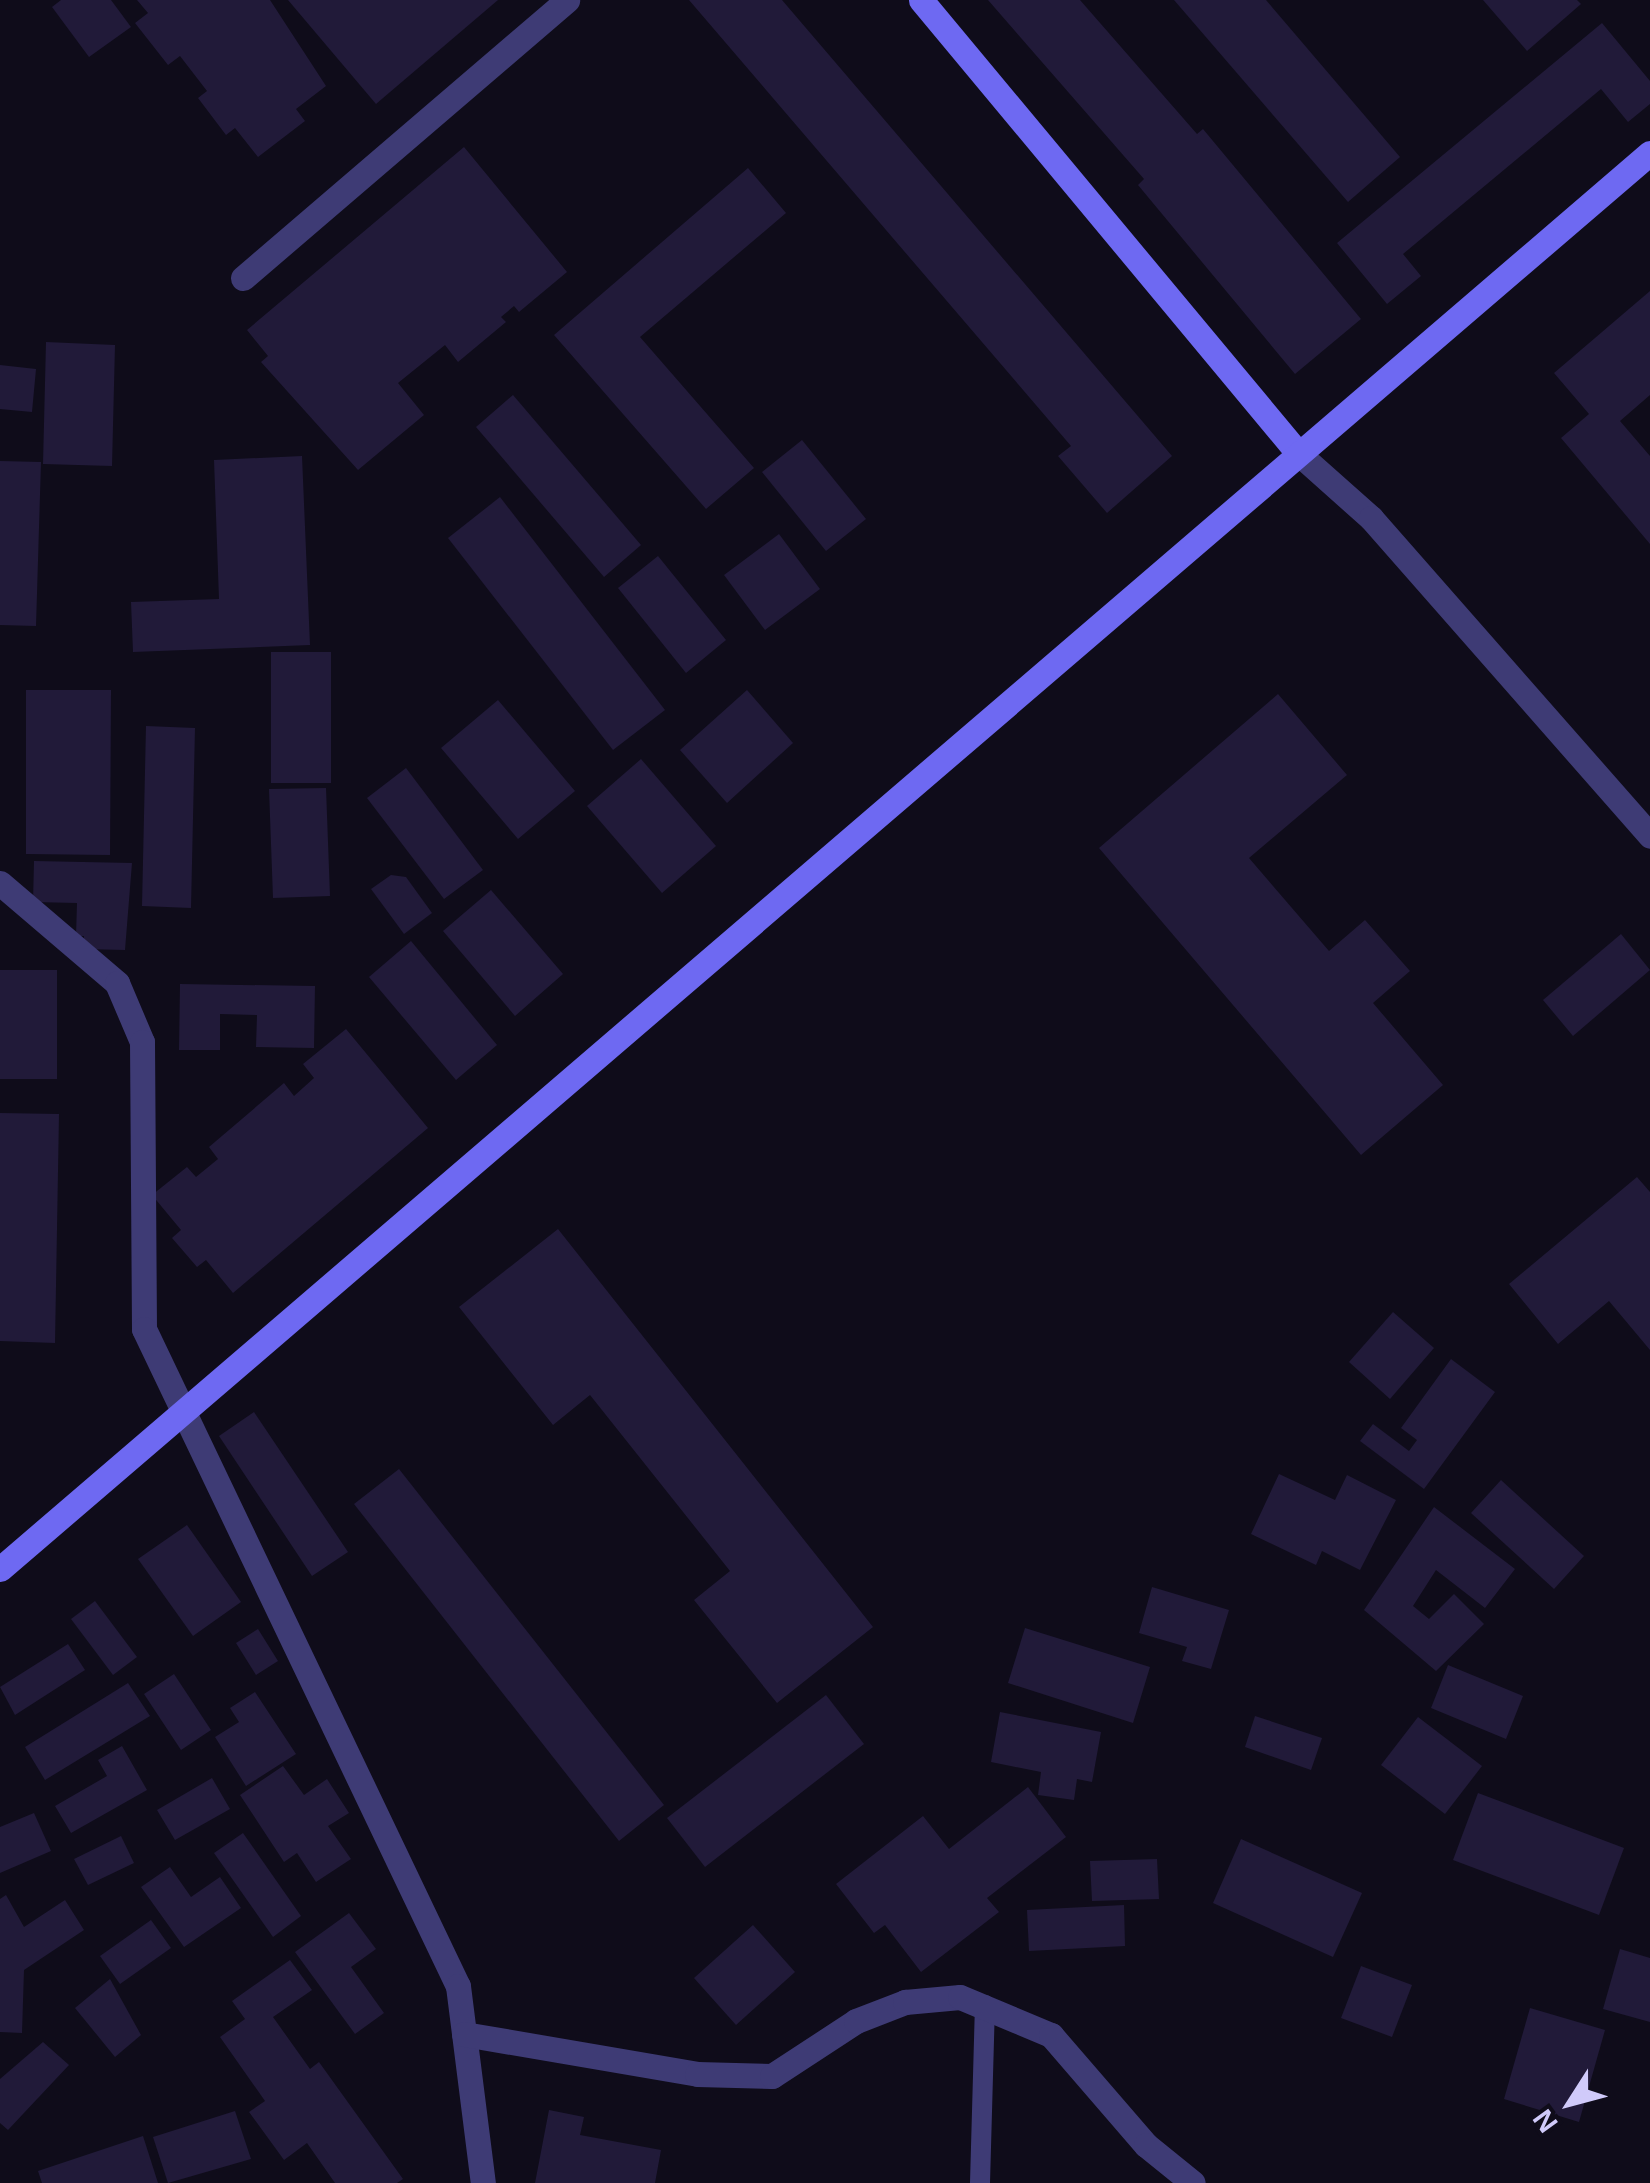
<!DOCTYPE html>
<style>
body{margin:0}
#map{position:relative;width:1650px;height:2183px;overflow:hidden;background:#0f0c1a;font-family:Helvetica,sans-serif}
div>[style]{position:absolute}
.building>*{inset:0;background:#211a39}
.lane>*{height:20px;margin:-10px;padding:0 10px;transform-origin:10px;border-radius:10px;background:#3e3b75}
.street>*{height:25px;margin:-12.5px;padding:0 12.5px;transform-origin:12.5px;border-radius:12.5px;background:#3e3b75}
.secondary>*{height:25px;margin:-12.5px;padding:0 12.5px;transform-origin:12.5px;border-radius:12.5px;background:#6e69f2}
span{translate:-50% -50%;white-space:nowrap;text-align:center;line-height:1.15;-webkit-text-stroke:8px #0f0c1a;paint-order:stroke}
.north{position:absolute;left:1520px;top:2053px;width:100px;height:100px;-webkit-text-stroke:8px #0f0c1a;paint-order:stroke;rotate:234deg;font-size:28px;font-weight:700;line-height:40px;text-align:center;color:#d0cafa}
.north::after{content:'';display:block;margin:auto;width:35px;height:45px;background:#d0cafa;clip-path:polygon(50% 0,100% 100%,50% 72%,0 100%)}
</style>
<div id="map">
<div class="building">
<div style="clip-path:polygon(61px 0,111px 0,131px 27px,89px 57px,52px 7px)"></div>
<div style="clip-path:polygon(137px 0,270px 0,326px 86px,296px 109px,305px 121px,258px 157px,235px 128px,226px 135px,198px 98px,207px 91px,180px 56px,168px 65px,135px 23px,148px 13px)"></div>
<div style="clip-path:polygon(288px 0,498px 0,376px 104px)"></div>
<div style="clip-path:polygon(689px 0,782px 0,1172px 456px,1107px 513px,1058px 456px,1071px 446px)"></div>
<div style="clip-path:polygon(988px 0,1080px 0,1197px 134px,1203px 129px,1361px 319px,1295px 374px,1138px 185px,1144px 179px)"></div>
<div style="clip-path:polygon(1174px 0,1266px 0,1400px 157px,1348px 202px)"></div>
<div style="clip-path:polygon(1483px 0,1577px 0,1581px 4px,1527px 51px)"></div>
<div style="clip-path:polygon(1602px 23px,1650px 81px,1650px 104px,1628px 122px,1601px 89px,1403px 254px,1421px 276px,1387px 304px,1337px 243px)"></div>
<div style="clip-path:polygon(464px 147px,567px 272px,519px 312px,514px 306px,501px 317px,506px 322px,458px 362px,445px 345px,398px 383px,424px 415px,358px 470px,261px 362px,268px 356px,247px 330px)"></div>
<div style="clip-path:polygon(748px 168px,786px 213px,640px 337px,754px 468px,706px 509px,554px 335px)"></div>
<div style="clip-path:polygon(1650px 291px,1650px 395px,1620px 421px,1650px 456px,1650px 544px,1561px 438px,1589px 414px,1554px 373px)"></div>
<div style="clip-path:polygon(46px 342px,115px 345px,112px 466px,43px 464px)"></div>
<div style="clip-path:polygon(0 365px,36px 369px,32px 412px,0 409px)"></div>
<div style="clip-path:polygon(513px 395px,641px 545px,604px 577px,476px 427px)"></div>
<div style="clip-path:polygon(802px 440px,866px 519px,826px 551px,762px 472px)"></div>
<div style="clip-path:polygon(302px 456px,310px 645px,133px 652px,131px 602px,219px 599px,214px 460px)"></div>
<div style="clip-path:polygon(0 461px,41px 462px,36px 626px,0 625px)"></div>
<div style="clip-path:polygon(500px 497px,665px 710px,613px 750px,448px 538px)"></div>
<div style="clip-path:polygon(779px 534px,820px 589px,765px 630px,724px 575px)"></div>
<div style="clip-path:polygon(658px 556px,726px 640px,686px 673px,618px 588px)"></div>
<div style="clip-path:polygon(271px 652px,331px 652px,331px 783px,271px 783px)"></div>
<div style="clip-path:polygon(26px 690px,111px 690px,110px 855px,26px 854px)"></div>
<div style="clip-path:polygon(747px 690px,793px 743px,727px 803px,680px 750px)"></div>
<div style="clip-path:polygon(1278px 694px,1347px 775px,1249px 858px,1329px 951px,1365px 920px,1410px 971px,1373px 1003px,1443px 1085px,1361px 1155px,1099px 848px)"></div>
<div style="clip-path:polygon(498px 700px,575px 791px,518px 839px,441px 748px)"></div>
<div style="clip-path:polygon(146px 726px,195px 728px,191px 908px,142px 906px)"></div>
<div style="clip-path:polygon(641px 759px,716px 846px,662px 893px,587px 806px)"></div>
<div style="clip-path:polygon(406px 768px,483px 870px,444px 899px,367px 798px)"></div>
<div style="clip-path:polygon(326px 788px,330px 896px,273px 898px,269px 789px)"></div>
<div style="clip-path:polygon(34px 861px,132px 863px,125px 950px,84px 949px,84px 936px,76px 936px,77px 903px,33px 902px)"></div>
<div style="clip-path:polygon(391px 875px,406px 877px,432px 913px,404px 934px,371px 889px)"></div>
<div style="clip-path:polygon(491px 890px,563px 974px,515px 1016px,443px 931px)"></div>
<div style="clip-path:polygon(1621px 934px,1650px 970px,1573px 1036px,1543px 1000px)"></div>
<div style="clip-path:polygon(411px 941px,497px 1045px,456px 1080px,369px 977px)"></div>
<div style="clip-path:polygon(0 970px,57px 970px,57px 1079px,0 1079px)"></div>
<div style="clip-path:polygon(180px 984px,315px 986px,314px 1048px,256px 1047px,257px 1015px,220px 1014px,220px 1050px,179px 1050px)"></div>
<div style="clip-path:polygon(346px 1029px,428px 1128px,233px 1293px,206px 1260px,197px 1267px,172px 1238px,181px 1230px,152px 1195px,187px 1167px,196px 1177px,218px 1159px,209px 1147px,284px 1083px,294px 1096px,314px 1078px,303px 1064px)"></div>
<div style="clip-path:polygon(0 1113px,59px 1114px,55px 1343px,0 1341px)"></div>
<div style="clip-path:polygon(1637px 1177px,1650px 1192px,1650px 1350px,1609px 1301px,1558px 1344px,1509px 1284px)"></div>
<div style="clip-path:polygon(558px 1229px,873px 1627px,777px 1703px,694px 1600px,730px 1571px,590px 1395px,553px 1425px,459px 1307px)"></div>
<div style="clip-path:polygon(1393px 1312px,1434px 1348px,1390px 1399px,1349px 1362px)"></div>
<div style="clip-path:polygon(1451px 1359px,1495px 1392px,1424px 1489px,1360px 1441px,1373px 1424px,1409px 1451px,1417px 1440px,1401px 1428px)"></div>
<div style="clip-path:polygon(254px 1412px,348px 1552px,312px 1576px,219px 1436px)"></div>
<div style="clip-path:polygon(399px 1469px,664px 1805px,619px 1841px,354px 1504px)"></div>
<div style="clip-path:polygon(1279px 1474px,1335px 1500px,1347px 1475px,1396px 1500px,1360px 1570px,1322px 1551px,1316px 1565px,1251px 1534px)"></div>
<div style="clip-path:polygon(1501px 1480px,1584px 1556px,1554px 1589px,1471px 1513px)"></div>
<div style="clip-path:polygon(1434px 1507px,1515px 1569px,1485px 1608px,1436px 1570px,1413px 1606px,1429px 1619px,1454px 1594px,1484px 1624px,1436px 1671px,1364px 1610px)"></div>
<div style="clip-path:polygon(187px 1525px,241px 1602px,193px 1636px,138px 1559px)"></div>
<div style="clip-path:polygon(1152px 1587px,1229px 1610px,1211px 1669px,1182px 1661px,1187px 1647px,1139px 1633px)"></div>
<div style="clip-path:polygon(95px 1601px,137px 1657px,113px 1675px,71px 1619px)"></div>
<div style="clip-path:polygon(1025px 1628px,1150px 1667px,1133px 1723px,1008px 1683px)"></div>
<div style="clip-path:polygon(258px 1629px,278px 1661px,256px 1675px,236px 1643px)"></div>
<div style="clip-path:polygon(68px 1644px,85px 1670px,15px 1715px,0 1687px)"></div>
<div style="clip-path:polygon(1448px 1665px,1523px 1696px,1506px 1739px,1431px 1708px)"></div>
<div style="clip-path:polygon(174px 1674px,211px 1730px,181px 1750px,144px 1694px)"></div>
<div style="clip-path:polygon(128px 1683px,150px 1716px,45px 1780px,25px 1747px)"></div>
<div style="clip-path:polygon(255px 1692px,296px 1754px,246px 1786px,215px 1737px,239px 1722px,230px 1708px)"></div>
<div style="clip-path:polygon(826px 1695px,864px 1744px,705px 1867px,667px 1818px)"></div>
<div style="clip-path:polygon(1000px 1712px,1101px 1732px,1092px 1782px,1077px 1779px,1074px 1800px,1038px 1795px,1041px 1772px,991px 1762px)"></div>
<div style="clip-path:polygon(1255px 1716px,1322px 1738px,1311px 1770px,1245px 1747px)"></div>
<div style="clip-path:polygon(1418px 1717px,1482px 1766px,1445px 1814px,1381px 1765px)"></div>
<div style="clip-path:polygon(122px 1746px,147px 1790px,71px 1833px,55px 1806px,107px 1776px,98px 1760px)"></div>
<div style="clip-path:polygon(283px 1766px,304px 1795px,327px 1779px,349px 1813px,328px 1826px,351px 1859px,316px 1882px,297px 1853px,284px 1862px,240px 1795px)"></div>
<div style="clip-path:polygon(212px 1778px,230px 1809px,175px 1840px,157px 1810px)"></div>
<div style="clip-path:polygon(1028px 1787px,1066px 1837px,987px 1898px,999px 1912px,921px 1972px,885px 1925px,874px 1933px,836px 1884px,923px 1816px,949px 1849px)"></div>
<div style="clip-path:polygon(1478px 1793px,1624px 1848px,1599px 1915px,1453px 1860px)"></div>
<div style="clip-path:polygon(34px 1813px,51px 1851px,0 1873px,0 1827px)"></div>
<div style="clip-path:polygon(243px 1833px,301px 1916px,273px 1937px,214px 1853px)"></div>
<div style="clip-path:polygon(121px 1836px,134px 1863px,88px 1885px,74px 1859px)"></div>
<div style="clip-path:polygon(1241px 1839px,1362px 1893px,1333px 1957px,1213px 1903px)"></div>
<div style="clip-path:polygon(1157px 1859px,1159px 1899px,1092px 1901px,1090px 1861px)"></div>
<div style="clip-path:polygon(170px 1867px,191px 1897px,220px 1877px,241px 1908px,184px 1947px,141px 1887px)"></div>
<div style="clip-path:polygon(6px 1895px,24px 1927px,65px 1900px,84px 1930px,24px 1970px,22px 2033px,0 2032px,0 1899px)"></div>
<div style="clip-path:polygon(1124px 1905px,1125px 1946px,1029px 1951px,1027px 1910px)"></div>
<div style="clip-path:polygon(349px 1913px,376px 1949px,351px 1967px,384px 2013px,355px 2034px,295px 1952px)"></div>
<div style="clip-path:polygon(151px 1920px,171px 1948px,120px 1984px,100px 1956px)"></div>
<div style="clip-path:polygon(753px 1925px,795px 1972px,736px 2025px,694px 1978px)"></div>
<div style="clip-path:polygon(1620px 1949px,1650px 1958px,1650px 2022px,1603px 2009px)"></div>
<div style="clip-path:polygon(290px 1960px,312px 1990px,273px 2017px,310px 2069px,319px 2062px,403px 2179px,397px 2183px,335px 2183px,307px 2143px,284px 2160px,249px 2112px,265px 2101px,220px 2037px,245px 2019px,232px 2001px)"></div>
<div style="clip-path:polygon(1361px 1966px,1412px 1985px,1392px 2037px,1341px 2018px)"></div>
<div style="clip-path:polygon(110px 1979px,141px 2035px,115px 2057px,75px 2008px)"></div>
<div style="clip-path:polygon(1530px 2008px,1605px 2030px,1579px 2122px,1504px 2099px)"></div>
<div style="clip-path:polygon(43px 2042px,69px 2065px,8px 2130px,0 2123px,0 2079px)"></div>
<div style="clip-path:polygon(549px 2110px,584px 2117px,580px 2135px,661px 2150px,655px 2183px,535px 2183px)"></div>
<div style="clip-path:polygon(235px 2111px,251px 2159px,168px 2183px,153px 2137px)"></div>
<div style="clip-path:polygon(143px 2136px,158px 2183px,42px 2183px,38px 2171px)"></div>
</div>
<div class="lane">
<div style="left:980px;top:2183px;width:178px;rotate:-88.4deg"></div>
</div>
<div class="street">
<div style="left:243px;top:278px;width:427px;rotate:-40.6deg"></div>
<div style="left:1298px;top:453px;width:98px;rotate:41.7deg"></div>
<div style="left:1371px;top:518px;width:423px;rotate:48.7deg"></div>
<div style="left:0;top:883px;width:154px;rotate:40.5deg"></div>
<div style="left:117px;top:983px;width:64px;rotate:67deg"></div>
<div style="left:142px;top:1042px;width:287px;rotate:89.6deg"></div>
<div style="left:144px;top:1329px;width:728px;rotate:64.46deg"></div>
<div style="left:458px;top:1986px;width:199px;rotate:82.8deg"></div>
<div style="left:464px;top:2034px;width:236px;rotate:9.7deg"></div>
<div style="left:697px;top:2074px;width:75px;rotate:1.5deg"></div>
<div style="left:772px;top:2076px;width:100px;rotate:-33.2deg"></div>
<div style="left:856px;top:2021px;width:53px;rotate:-21.2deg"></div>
<div style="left:905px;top:2002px;width:55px;rotate:-5.2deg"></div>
<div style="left:960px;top:1997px;width:99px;rotate:22.7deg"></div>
<div style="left:1051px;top:2035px;width:145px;rotate:49.2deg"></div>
<div style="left:1146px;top:2145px;width:60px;rotate:39deg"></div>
</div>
<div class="secondary">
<div style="left:921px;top:0;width:589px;rotate:50.23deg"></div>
<div style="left:0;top:1569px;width:2174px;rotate:-40.64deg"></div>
</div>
<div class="north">N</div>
</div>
